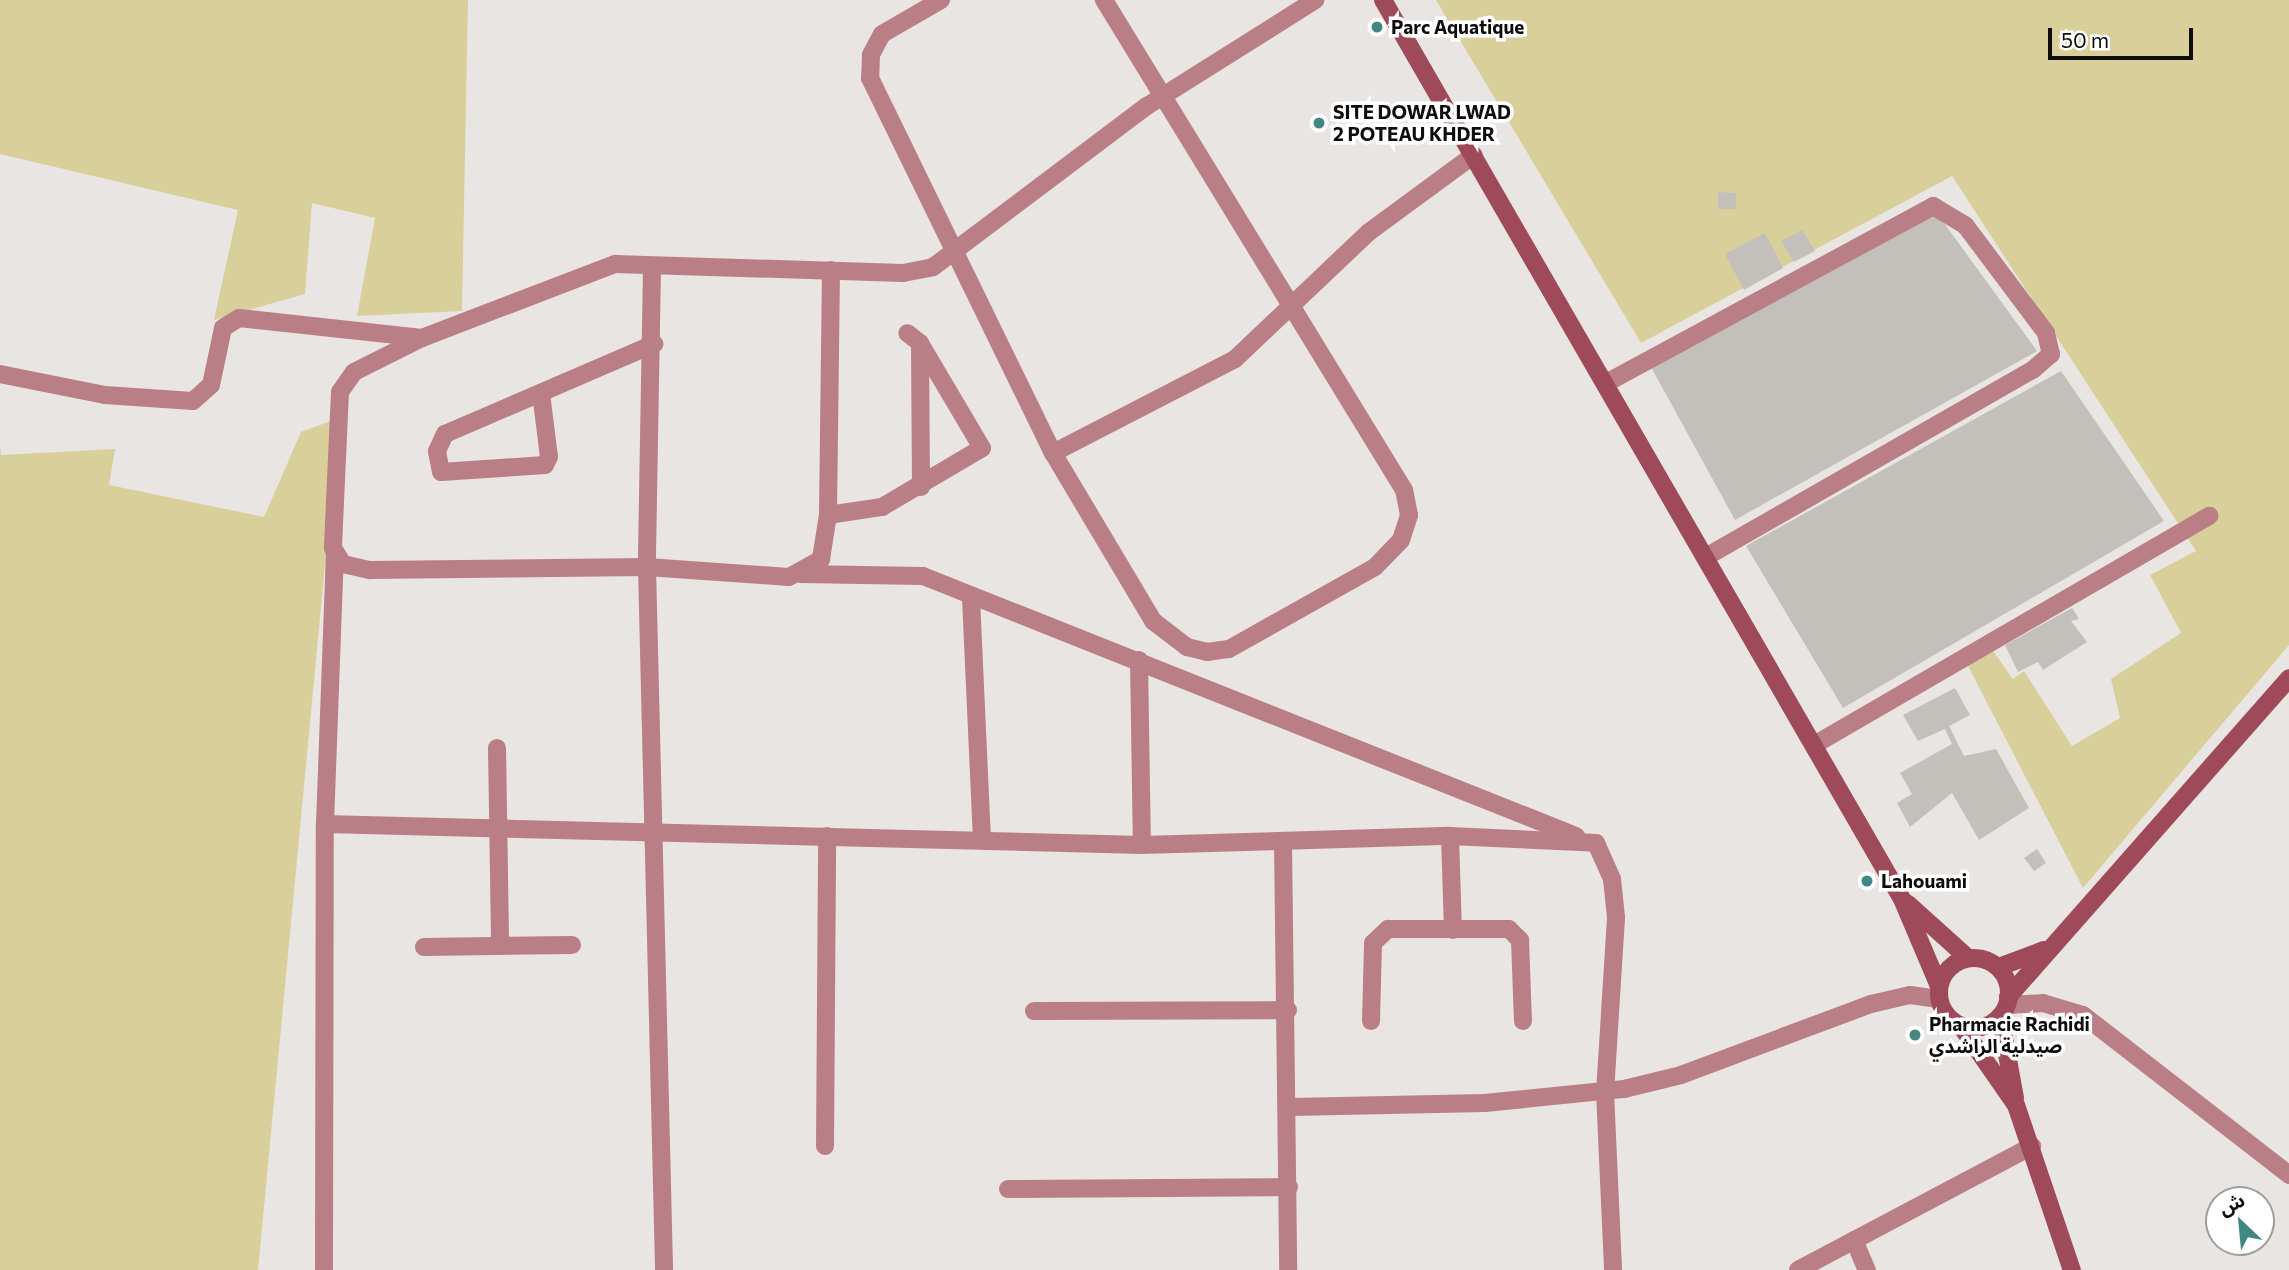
<!DOCTYPE html>
<meta charset="utf-8">
<style>
body{margin:0}
#map{position:relative;width:2289px;height:1270px;overflow:hidden;background:#e9e5e3;font-family:Commissioner,"Noto Sans Arabic",sans-serif}
div>[style]{position:absolute}
.green>*{inset:0;background:#d9cf9a}
.building>*{inset:0;background:#c3c0bc}
.street>*{height:18px;margin:-9px;padding:0 9px;transform-origin:9px;border-radius:9px;background:#ba7e87}
.secondary>*{height:18px;margin:-9px;padding:0 9px;transform-origin:9px;border-radius:9px;background:#9f4a5a}
.secondary>.ring{margin:-9px;padding:0;box-sizing:content-box;background:none;border:18px solid #9f4a5a;border-radius:50%}
.dots>*{width:19px;height:19px;translate:-50% -50%;box-sizing:border-box;border:4px solid #fff;border-radius:50%}
span{translate:-50% -50%;white-space:nowrap;text-align:center;line-height:1.15;-webkit-text-stroke:7px #fff;paint-order:stroke}
.poi-label{font-size:19px;color:#0e0c0c;font-weight:700}
.left{translate:0 -50%;text-align:left}
.north{position:absolute;left:2205px;top:1186px;width:70px;height:70px;box-sizing:border-box;background:#fff;border:2px solid #9f9e9e;border-radius:50%;rotate:334deg;font-size:19px;font-weight:700;line-height:28px;text-align:center;color:#0e0c0c}
.north::after{content:'';display:block;margin:auto;width:24px;height:32px;background:#418883;clip-path:polygon(50% 0,100% 100%,50% 72%,0 100%)}
.scale{position:absolute;left:2048px;top:28px;width:145px;height:32px;box-sizing:border-box;border:4px solid #0e0c0c;border-top:0;padding-left:9px;font-size:21px;line-height:24px;white-space:nowrap;color:#0e0c0c;-webkit-text-stroke:5px #fff;paint-order:stroke}
</style>
<div id="map">
<div class="green">
<div style="clip-path:polygon(0 0,468px 0,462px 311px,357px 316px,375px 218px,312px 203px,305px 294px,214px 320px,238px 210px,0 154px)"></div>
<div style="clip-path:polygon(1436px 0,2289px 0,2289px 645px,2083px 888px,1968px 666px,1988px 644px,2013px 679px,2024px 671px,2072px 746px,2120px 718px,2111px 679px,2181px 633px,2150px 575px,2196px 551px,1952px 176px,1641px 343px)"></div>
<div style="clip-path:polygon(339px 418px,258px 1270px,0 1270px,0 444px,1px 455px,115px 449px,109px 485px,264px 517px,301px 432px)"></div>
</div>
<div class="building">
<div style="clip-path:polygon(1718px 192px,1736px 193px,1736px 209px,1718px 209px)"></div>
<div style="clip-path:polygon(1936px 212px,2037px 351px,1735px 520px,1651px 367px)"></div>
<div style="clip-path:polygon(1802px 230px,1815px 251px,1794px 262px,1781px 241px)"></div>
<div style="clip-path:polygon(1765px 233px,1783px 268px,1744px 290px,1725px 254px)"></div>
<div style="clip-path:polygon(2061px 371px,2164px 521px,1843px 708px,1746px 546px)"></div>
<div style="clip-path:polygon(2072px 608px,2079px 619px,2071px 621px,2087px 642px,2043px 670px,2038px 662px,2018px 672px,2005px 645px)"></div>
<div style="clip-path:polygon(1955px 688px,1970px 715px,1949px 726px,1964px 756px,1996px 749px,2029px 808px,1979px 840px,1952px 793px,1910px 827px,1897px 803px,1912px 794px,1900px 773px,1952px 744px,1945px 729px,1918px 741px,1903px 715px)"></div>
<div style="clip-path:polygon(2037px 849px,2046px 863px,2034px 871px,2024px 858px)"></div>
</div>
<div class="street">
<div style="left:941px;top:0;width:68px;rotate:150deg"></div>
<div style="left:882px;top:34px;width:24px;rotate:118deg"></div>
<div style="left:871px;top:55px;width:23px;rotate:92deg"></div>
<div style="left:870px;top:78px;width:417px;rotate:64deg"></div>
<div style="left:1053px;top:453px;width:205px;rotate:-27.3deg"></div>
<div style="left:1235px;top:359px;width:185px;rotate:-43.5deg"></div>
<div style="left:1369px;top:232px;width:130px;rotate:-36.3deg"></div>
<div style="left:652px;top:268px;width:299px;rotate:91deg"></div>
<div style="left:647px;top:567px;width:703px;rotate:88.61deg"></div>
<div style="left:422px;top:338px;width:76px;rotate:153.4deg"></div>
<div style="left:354px;top:372px;width:24px;rotate:125deg"></div>
<div style="left:340px;top:392px;width:156px;rotate:92.6deg"></div>
<div style="left:333px;top:548px;width:19px;rotate:58deg"></div>
<div style="left:343px;top:564px;width:28px;rotate:13deg"></div>
<div style="left:370px;top:570px;width:277px;rotate:-0.6deg"></div>
<div style="left:647px;top:567px;width:142px;rotate:4deg"></div>
<div style="left:789px;top:577px;width:37px;rotate:-29deg"></div>
<div style="left:821px;top:559px;width:45px;rotate:-81deg"></div>
<div style="left:828px;top:515px;width:245px;rotate:-89.3deg"></div>
<div style="left:920px;top:343px;width:144px;rotate:89.6deg"></div>
<div style="left:0;top:374px;width:107px;rotate:11.3deg"></div>
<div style="left:105px;top:395px;width:88px;rotate:3.9deg"></div>
<div style="left:193px;top:401px;width:24px;rotate:-42deg"></div>
<div style="left:211px;top:385px;width:58px;rotate:-78.1deg"></div>
<div style="left:223px;top:328px;width:19px;rotate:-32deg"></div>
<div style="left:239px;top:318px;width:184px;rotate:6.2deg"></div>
<div style="left:422px;top:338px;width:207px;rotate:-21deg"></div>
<div style="left:615px;top:264px;width:288px;rotate:1.8deg"></div>
<div style="left:903px;top:273px;width:31px;rotate:-11deg"></div>
<div style="left:933px;top:267px;width:268px;rotate:-37deg"></div>
<div style="left:1147px;top:106px;width:199px;rotate:-32.2deg"></div>
<div style="left:1608px;top:382px;width:370px;rotate:-28.4deg"></div>
<div style="left:1933px;top:206px;width:37px;rotate:31deg"></div>
<div style="left:1965px;top:225px;width:135px;rotate:53.1deg"></div>
<div style="left:2046px;top:333px;width:22px;rotate:77deg"></div>
<div style="left:2051px;top:354px;width:23px;rotate:139deg"></div>
<div style="left:2034px;top:369px;width:376px;rotate:150.2deg"></div>
<div style="left:541px;top:393px;width:64px;rotate:82.9deg"></div>
<div style="left:549px;top:457px;width:9px;rotate:117deg"></div>
<div style="left:545px;top:465px;width:104px;rotate:176.1deg"></div>
<div style="left:441px;top:472px;width:21px;rotate:-101deg"></div>
<div style="left:437px;top:451px;width:19px;rotate:-65deg"></div>
<div style="left:445px;top:434px;width:228px;rotate:-23.3deg"></div>
<div style="left:1053px;top:453px;width:196px;rotate:59.2deg"></div>
<div style="left:1153px;top:621px;width:43px;rotate:37.4deg"></div>
<div style="left:1187px;top:647px;width:21px;rotate:14deg"></div>
<div style="left:1207px;top:652px;width:22px;rotate:-8deg"></div>
<div style="left:1229px;top:649px;width:167px;rotate:-29.3deg"></div>
<div style="left:1375px;top:567px;width:37px;rotate:-46deg"></div>
<div style="left:1401px;top:540px;width:26px;rotate:-72deg"></div>
<div style="left:1409px;top:515px;width:25px;rotate:-101deg"></div>
<div style="left:1404px;top:490px;width:575px;rotate:-121.48deg"></div>
<div style="left:828px;top:515px;width:55px;rotate:-8.4deg"></div>
<div style="left:882px;top:507px;width:116px;rotate:-30.5deg"></div>
<div style="left:982px;top:448px;width:122px;rotate:-120.6deg"></div>
<div style="left:920px;top:343px;width:16px;rotate:-142deg"></div>
<div style="left:800px;top:574px;width:123px;rotate:0.9deg"></div>
<div style="left:923px;top:576px;width:703px;rotate:21.71deg"></div>
<div style="left:971px;top:598px;width:242px;rotate:87.4deg"></div>
<div style="left:1139px;top:660px;width:185px;rotate:89.1deg"></div>
<div style="left:1814px;top:745px;width:457px;rotate:-30.1deg"></div>
<div style="left:497px;top:748px;width:198px;rotate:89.1deg"></div>
<div style="left:325px;top:824px;width:817px;rotate:1.47deg"></div>
<div style="left:1142px;top:845px;width:308px;rotate:-1.7deg"></div>
<div style="left:1450px;top:836px;width:146px;rotate:2.7deg"></div>
<div style="left:1596px;top:843px;width:39px;rotate:66deg"></div>
<div style="left:1612px;top:879px;width:39px;rotate:84deg"></div>
<div style="left:1616px;top:918px;width:174px;rotate:93.6deg"></div>
<div style="left:1605px;top:1092px;width:178px;rotate:87.4deg"></div>
<div style="left:1450px;top:836px;width:94px;rotate:88.2deg"></div>
<div style="left:1283px;top:843px;width:427px;rotate:89.3deg"></div>
<div style="left:424px;top:947px;width:148px;rotate:-0.8deg"></div>
<div style="left:2007px;top:1005px;width:36px;rotate:-3deg"></div>
<div style="left:2043px;top:1003px;width:42px;rotate:16.7deg"></div>
<div style="left:2083px;top:1015px;width:261px;rotate:37.8deg"></div>
<div style="left:1034px;top:1011px;width:254px;rotate:-0.2deg"></div>
<div style="left:1371px;top:1021px;width:78px;rotate:-88.5deg"></div>
<div style="left:1373px;top:943px;width:21px;rotate:-43deg"></div>
<div style="left:1388px;top:929px;width:121px"></div>
<div style="left:1509px;top:929px;width:16px;rotate:45deg"></div>
<div style="left:1520px;top:940px;width:81px;rotate:87.9deg"></div>
<div style="left:1291px;top:1107px;width:194px;rotate:-1.2deg"></div>
<div style="left:1485px;top:1103px;width:140px;rotate:-5.8deg"></div>
<div style="left:1624px;top:1089px;width:59px;rotate:-13.8deg"></div>
<div style="left:1681px;top:1075px;width:203px;rotate:-20.5deg"></div>
<div style="left:1871px;top:1004px;width:40px;rotate:-13deg"></div>
<div style="left:1910px;top:995px;width:29px;rotate:8deg"></div>
<div style="left:825px;top:1146px;width:310px;rotate:-89.6deg"></div>
<div style="left:1008px;top:1189px;width:281px;rotate:-0.4deg"></div>
<div style="left:1854px;top:1240px;width:33px;rotate:67deg"></div>
<div style="left:324px;top:1270px;width:446px;rotate:-89.9deg"></div>
<div style="left:325px;top:824px;width:271px;rotate:-87.9deg"></div>
<div style="left:1798px;top:1270px;width:265px;rotate:-27.9deg"></div>
</div>
<div class="secondary">
<div style="left:1383px;top:0;width:1038px;rotate:60deg"></div>
<div style="left:1902px;top:899px;width:95px;rotate:67deg"></div>
<div style="left:1908px;top:904px;width:81px;rotate:42deg"></div>
<div class="ring" style="left:1939px;top:958px;width:52px;height:52px"></div>
<div style="left:1999px;top:967px;width:48px;rotate:-20.7deg"></div>
<div style="left:2008px;top:997px;width:425px;rotate:-48.6deg"></div>
<div style="left:2000px;top:1016px;width:83px;rotate:79.6deg"></div>
<div style="left:1961px;top:1026px;width:96px;rotate:55.2deg"></div>
<div style="left:2016px;top:1105px;width:174px;rotate:71.3deg"></div>
</div>
<div class="dots">
<div style="left:1377px;top:27px;background:#418883"></div>
<div style="left:1319px;top:123px;background:#418883"></div>
<div style="left:1867px;top:881px;background:#418883"></div>
<div style="left:1915px;top:1035px;background:#418883"></div>
</div>
<div class="poi-label">
<span class="left" style="left:1391px;top:27px">Parc Aquatique</span>
<span class="left" style="left:1333px;top:123px">SITE DOWAR LWAD<br>2 POTEAU KHDER</span>
<span class="left" style="left:1881px;top:881px">Lahouami</span>
<span class="left" style="left:1929px;top:1035px">Pharmacie Rachidi<br>صيدلية الراشدي</span>
</div>
<div class="north">ش</div>
<div class="scale">50 m</div>
</div>
